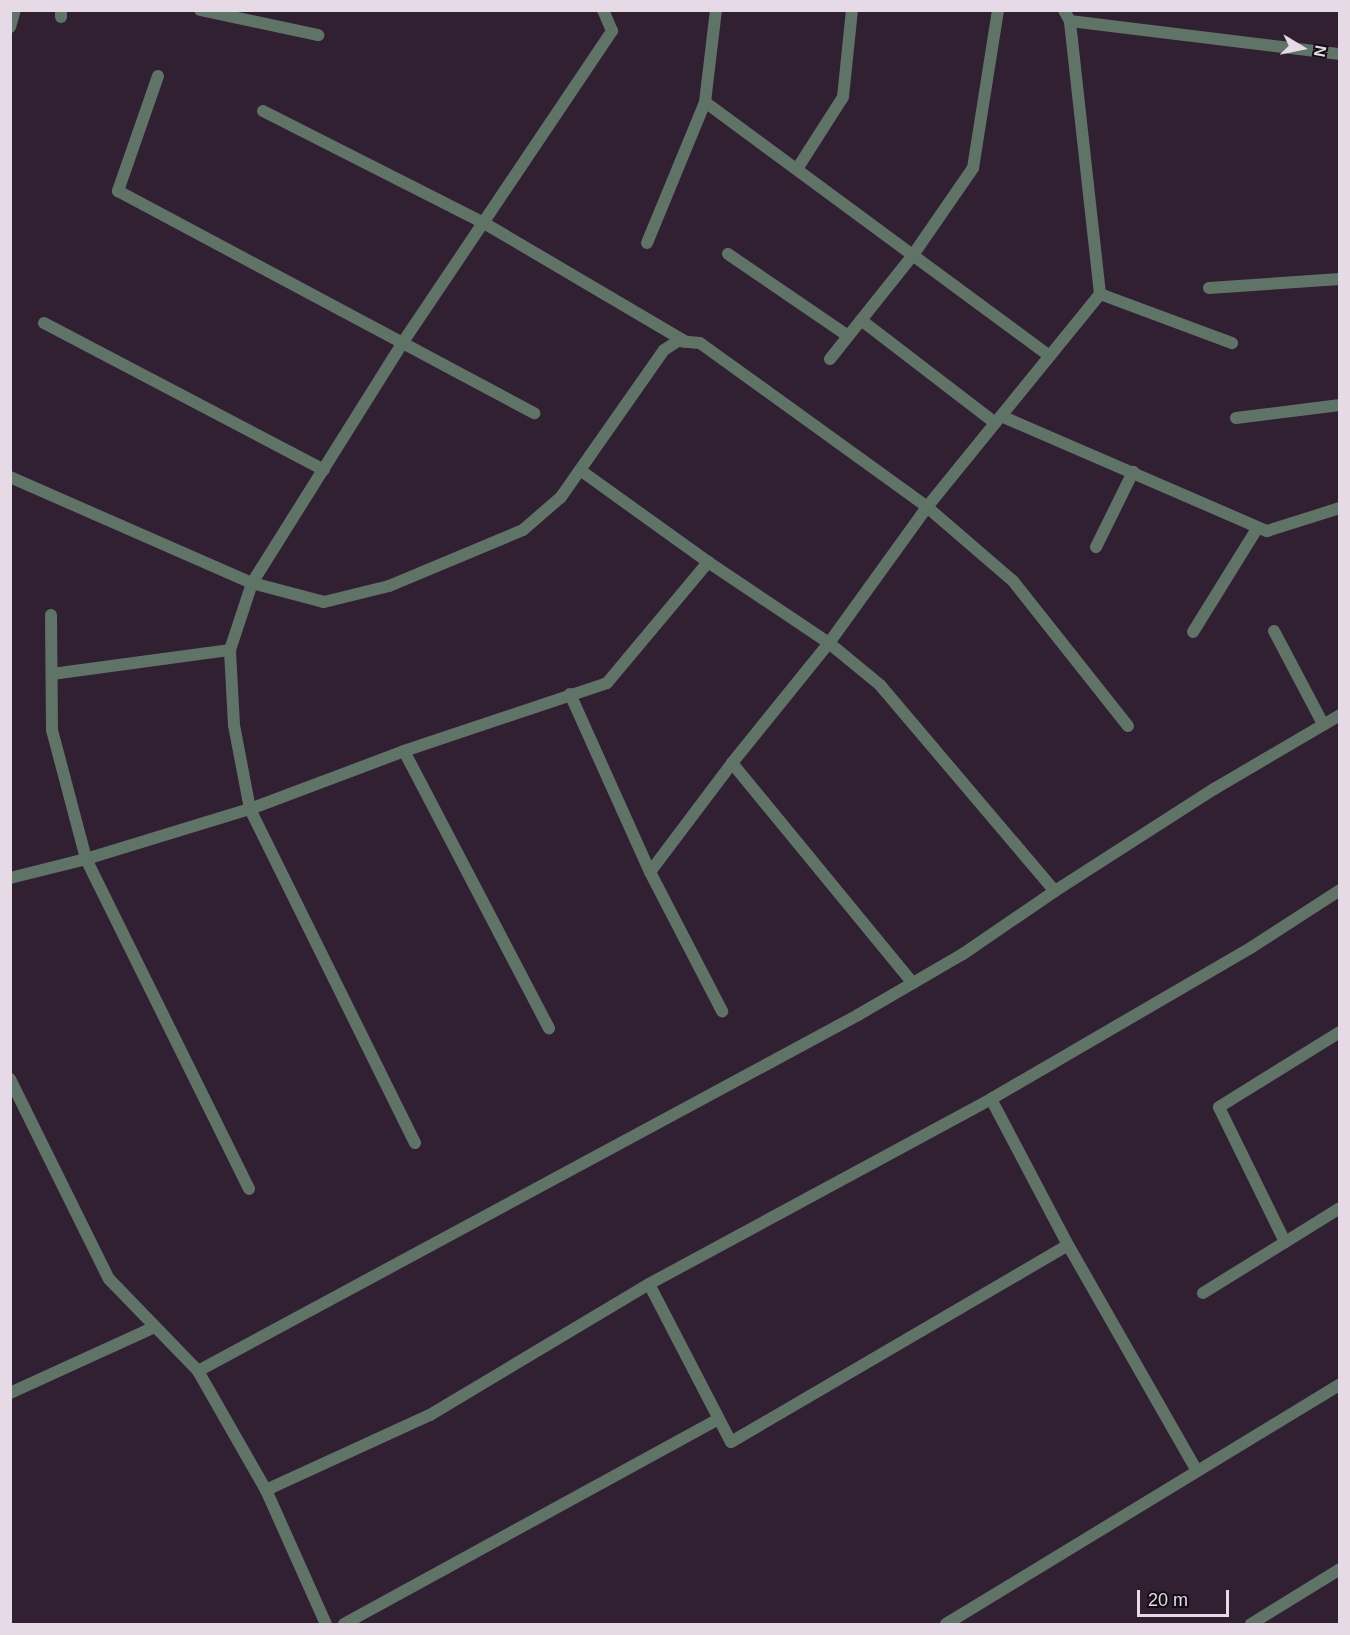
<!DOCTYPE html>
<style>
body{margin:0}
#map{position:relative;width:1350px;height:1635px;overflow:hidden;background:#302032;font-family:Arial,sans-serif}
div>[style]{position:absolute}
.street>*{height:12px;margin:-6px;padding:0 6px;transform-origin:6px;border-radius:6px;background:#5f7467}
span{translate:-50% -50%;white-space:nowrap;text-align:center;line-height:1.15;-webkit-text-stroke:6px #140d15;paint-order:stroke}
.frame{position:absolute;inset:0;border:12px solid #e5dae6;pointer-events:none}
.north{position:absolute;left:1272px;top:18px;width:60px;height:60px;-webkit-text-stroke:4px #140d15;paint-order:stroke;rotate:100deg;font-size:16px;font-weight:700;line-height:24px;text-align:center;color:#e5dae6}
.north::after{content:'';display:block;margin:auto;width:21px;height:27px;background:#e5dae6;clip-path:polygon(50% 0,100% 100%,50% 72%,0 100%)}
.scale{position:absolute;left:1137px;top:1590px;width:92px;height:27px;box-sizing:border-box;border:3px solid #e5dae6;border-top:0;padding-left:8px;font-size:18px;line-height:21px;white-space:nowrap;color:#e5dae6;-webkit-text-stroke:4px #140d15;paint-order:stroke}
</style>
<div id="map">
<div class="street">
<div style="left:200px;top:10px;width:121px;rotate:12deg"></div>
<div style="left:61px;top:17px;width:7px;rotate:-90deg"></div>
<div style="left:1070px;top:21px;width:272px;rotate:7deg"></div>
<div style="left:10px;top:27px;width:18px;rotate:-74deg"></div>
<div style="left:158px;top:76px;width:122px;rotate:109.2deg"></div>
<div style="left:118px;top:191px;width:472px;rotate:28.1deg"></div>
<div style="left:705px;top:102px;width:428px;rotate:36.4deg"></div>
<div style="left:263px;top:111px;width:248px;rotate:26.9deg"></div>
<div style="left:484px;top:223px;width:234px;rotate:30.5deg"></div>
<div style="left:797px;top:169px;width:85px;rotate:-57.4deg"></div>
<div style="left:843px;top:97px;width:87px;rotate:-84.1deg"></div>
<div style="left:647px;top:243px;width:152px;rotate:-67.6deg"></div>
<div style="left:705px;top:102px;width:93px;rotate:-83.2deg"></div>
<div style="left:728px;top:254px;width:145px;rotate:34.3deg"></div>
<div style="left:1209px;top:288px;width:131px;rotate:-3.9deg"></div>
<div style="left:1100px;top:294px;width:141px;rotate:20.4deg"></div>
<div style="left:861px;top:320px;width:169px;rotate:37.5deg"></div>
<div style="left:44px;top:323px;width:316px;rotate:27.7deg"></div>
<div style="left:830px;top:359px;width:133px;rotate:-51.4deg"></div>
<div style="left:913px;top:255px;width:106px;rotate:-55.4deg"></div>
<div style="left:973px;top:168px;width:160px;rotate:-81deg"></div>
<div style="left:1001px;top:416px;width:290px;rotate:23.4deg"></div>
<div style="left:1267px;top:531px;width:77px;rotate:-17.5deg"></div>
<div style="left:1236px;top:418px;width:105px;rotate:-7.1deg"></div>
<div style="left:580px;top:470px;width:158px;rotate:35.7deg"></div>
<div style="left:708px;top:562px;width:146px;rotate:33.8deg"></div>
<div style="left:829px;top:643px;width:66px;rotate:39.5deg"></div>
<div style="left:880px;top:685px;width:270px;rotate:49.7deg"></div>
<div style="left:10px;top:477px;width:264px;rotate:23.7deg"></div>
<div style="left:252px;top:583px;width:74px;rotate:14.8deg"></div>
<div style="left:324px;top:602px;width:67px;rotate:-13.8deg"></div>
<div style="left:389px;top:586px;width:145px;rotate:-22.7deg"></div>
<div style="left:523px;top:530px;width:50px;rotate:-41deg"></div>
<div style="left:561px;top:497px;width:179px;rotate:-55deg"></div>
<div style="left:664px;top:350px;width:17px;rotate:-33deg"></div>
<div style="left:678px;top:341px;width:22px;rotate:5deg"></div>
<div style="left:700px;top:343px;width:280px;rotate:35.8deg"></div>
<div style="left:927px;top:507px;width:113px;rotate:40.7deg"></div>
<div style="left:1013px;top:581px;width:185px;rotate:51.6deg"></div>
<div style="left:1096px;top:547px;width:84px;rotate:-63.7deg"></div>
<div style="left:51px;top:615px;width:115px;rotate:89.5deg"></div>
<div style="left:52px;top:730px;width:133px;rotate:75.2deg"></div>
<div style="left:86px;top:859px;width:368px;rotate:63.7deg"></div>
<div style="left:1274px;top:631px;width:105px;rotate:62.2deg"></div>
<div style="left:1193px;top:632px;width:123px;rotate:-58.2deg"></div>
<div style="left:52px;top:674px;width:180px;rotate:-7.7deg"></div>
<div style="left:570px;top:694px;width:195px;rotate:65.8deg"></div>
<div style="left:650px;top:872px;width:157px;rotate:62.6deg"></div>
<div style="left:404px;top:751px;width:313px;rotate:62.4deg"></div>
<div style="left:732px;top:763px;width:285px;rotate:50.6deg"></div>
<div style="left:650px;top:872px;width:136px;rotate:-53deg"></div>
<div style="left:732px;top:763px;width:154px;rotate:-51.1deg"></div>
<div style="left:829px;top:643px;width:168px;rotate:-54.2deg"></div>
<div style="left:927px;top:507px;width:274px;rotate:-50.9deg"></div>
<div style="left:1100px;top:294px;width:275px;rotate:-96.3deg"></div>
<div style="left:1070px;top:21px;width:13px;rotate:-119deg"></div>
<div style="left:10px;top:878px;width:78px;rotate:-14deg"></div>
<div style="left:86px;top:859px;width:171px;rotate:-17deg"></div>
<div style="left:250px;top:809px;width:165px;rotate:-20.6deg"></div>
<div style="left:404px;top:751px;width:214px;rotate:-18.5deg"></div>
<div style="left:607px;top:683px;width:158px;rotate:-50.1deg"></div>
<div style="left:10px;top:1079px;width:223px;rotate:63.7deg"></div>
<div style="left:109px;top:1279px;width:128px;rotate:45.9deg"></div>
<div style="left:198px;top:1371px;width:137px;rotate:60.3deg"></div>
<div style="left:266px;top:1490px;width:147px;rotate:65.9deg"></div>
<div style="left:991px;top:1099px;width:165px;rotate:62.2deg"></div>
<div style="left:1068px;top:1245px;width:260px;rotate:60.3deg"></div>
<div style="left:415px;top:1143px;width:373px;rotate:-116.3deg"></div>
<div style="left:250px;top:809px;width:86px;rotate:-100.8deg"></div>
<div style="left:234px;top:725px;width:75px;rotate:-93.1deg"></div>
<div style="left:230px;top:650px;width:71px;rotate:-71.8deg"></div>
<div style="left:252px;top:583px;width:284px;rotate:-57.9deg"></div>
<div style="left:403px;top:342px;width:375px;rotate:-56.1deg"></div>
<div style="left:612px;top:31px;width:23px;rotate:-113deg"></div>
<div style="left:1285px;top:1242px;width:150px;rotate:-116.1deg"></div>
<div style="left:1219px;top:1107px;width:142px;rotate:-31.8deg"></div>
<div style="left:649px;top:1284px;width:178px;rotate:62.6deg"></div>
<div style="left:731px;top:1442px;width:390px;rotate:-30.3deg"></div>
<div style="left:1203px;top:1293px;width:161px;rotate:-31.8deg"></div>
<div style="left:198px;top:1371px;width:750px;rotate:-28.34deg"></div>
<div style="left:858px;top:1015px;width:121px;rotate:-30.2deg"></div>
<div style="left:963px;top:954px;width:112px;rotate:-34.4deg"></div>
<div style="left:1055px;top:891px;width:189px;rotate:-32.7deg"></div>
<div style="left:1214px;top:789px;width:146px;rotate:-30.4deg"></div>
<div style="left:10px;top:1393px;width:159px;rotate:-24.5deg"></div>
<div style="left:266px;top:1490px;width:180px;rotate:-24.6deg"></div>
<div style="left:430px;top:1415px;width:255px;rotate:-30.9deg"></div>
<div style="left:649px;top:1284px;width:389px;rotate:-28.4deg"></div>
<div style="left:991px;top:1099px;width:302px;rotate:-30.2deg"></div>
<div style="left:1252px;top:947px;width:105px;rotate:-32.9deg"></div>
<div style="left:344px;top:1624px;width:427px;rotate:-28.7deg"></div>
<div style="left:946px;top:1624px;width:461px;rotate:-31.3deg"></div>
<div style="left:1251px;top:1624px;width:105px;rotate:-31.7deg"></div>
</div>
<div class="frame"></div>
<div class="north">N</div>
<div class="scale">20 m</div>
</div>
